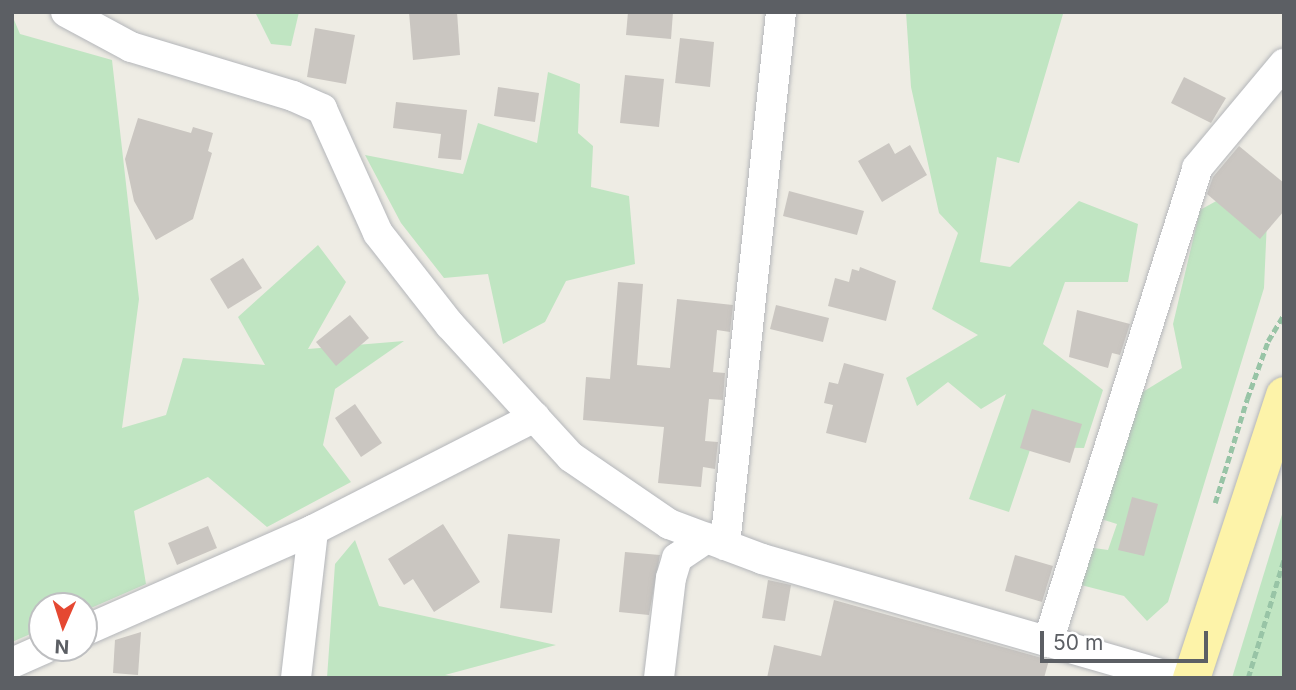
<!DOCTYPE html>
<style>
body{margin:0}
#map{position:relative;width:1296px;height:690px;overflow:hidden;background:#eeece4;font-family:Inter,sans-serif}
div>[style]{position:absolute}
.green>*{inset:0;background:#c0e5c2}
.building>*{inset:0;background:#cac6c1}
.path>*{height:4.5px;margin-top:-2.25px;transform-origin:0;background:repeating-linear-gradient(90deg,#98c4a6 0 7px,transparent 0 10.5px)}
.roads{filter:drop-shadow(0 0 2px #b4b6ba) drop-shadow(0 0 2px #b4b6ba)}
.minor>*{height:30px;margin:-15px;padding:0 15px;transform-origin:15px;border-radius:15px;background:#fff}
.major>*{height:37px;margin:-18.5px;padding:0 18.5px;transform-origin:18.5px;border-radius:18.5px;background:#fdf3a9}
span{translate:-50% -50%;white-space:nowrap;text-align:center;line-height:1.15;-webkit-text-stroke:5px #fff;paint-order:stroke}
.frame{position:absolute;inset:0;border:14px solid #5c5f64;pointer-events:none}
.north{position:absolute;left:28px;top:592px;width:70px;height:70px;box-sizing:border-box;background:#fff;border:2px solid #bebfc1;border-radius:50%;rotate:183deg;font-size:19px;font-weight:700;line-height:28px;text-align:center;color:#5c5f64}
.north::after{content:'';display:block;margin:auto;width:24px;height:32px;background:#e54832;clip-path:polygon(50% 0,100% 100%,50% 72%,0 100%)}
.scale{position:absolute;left:1040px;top:631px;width:168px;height:32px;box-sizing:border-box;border:4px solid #5c5f64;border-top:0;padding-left:9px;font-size:21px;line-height:24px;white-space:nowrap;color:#5c5f64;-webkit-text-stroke:5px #fff;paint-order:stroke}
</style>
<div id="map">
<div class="green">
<div style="clip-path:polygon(255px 12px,299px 12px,291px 46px,271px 44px)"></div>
<div style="clip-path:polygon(906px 12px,1063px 14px,1019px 163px,997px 157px,980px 262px,1010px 267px,1079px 201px,1138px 224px,1128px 282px,1065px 282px,1043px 344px,1103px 390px,1084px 448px,1031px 447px,1009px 512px,969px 499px,1006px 394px,981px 409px,948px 382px,917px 406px,906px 378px,978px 335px,932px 309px,958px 233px,939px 213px,911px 87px)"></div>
<div style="clip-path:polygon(12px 15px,20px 34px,112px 60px,139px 299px,122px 428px,166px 415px,183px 358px,265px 365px,238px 317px,318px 245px,346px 282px,308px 349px,404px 341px,335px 389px,323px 445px,351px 482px,267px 527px,208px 477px,134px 511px,146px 584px,84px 611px,84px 606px,42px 606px,42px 629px,12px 642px)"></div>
<div style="clip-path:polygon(548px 72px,580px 84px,578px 133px,593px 146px,591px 187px,629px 196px,635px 264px,566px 281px,545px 322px,503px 344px,488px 274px,444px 278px,401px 223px,365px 155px,463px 174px,478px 123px,537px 143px)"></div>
<div style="clip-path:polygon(1229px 194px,1267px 220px,1264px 288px,1168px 602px,1147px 621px,1124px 596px,1081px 585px,1087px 547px,1108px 550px,1117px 524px,1101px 519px,1141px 393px,1182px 368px,1173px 324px,1200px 210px)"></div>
<div style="clip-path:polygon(1284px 508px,1284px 678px,1232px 678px)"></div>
<div style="clip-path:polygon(355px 540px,379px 606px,556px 645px,445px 675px,473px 678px,327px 678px,335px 564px)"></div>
</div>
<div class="building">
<div style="clip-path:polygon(409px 12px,457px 12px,460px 55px,413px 60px)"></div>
<div style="clip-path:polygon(628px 12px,673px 12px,671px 39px,626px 35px)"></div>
<div style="clip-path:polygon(315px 28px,355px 35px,346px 84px,307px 77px)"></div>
<div style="clip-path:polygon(680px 38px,714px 42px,710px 87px,675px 83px)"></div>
<div style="clip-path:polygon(625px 75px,664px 79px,659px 127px,620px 123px)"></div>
<div style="clip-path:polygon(1184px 77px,1226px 98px,1211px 123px,1171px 103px)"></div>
<div style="clip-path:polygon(498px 87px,539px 93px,535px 122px,494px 116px)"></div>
<div style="clip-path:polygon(396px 102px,467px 110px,461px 160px,438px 158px,441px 134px,393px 128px)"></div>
<div style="clip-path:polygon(138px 118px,191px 133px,193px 127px,213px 133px,208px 151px,212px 153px,193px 219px,156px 240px,134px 201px,125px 159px)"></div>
<div style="clip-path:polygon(889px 143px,895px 154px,910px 145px,927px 175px,882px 202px,858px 161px)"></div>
<div style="clip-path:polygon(1239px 146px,1284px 183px,1284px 211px,1260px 239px,1207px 194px,1213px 177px)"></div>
<div style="clip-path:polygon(789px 191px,864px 211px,857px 235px,783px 216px)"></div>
<div style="clip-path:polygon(243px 258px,262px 288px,228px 309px,210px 279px)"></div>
<div style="clip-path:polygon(860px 267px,896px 281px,886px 321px,828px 306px,835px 278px,849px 282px,852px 269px,859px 271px)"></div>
<div style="clip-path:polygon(618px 282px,643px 284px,637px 365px,670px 368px,677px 299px,733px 305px,730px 332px,717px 330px,713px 372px,725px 373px,723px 400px,709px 399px,705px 441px,718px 442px,715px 469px,703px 467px,701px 487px,658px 483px,664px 427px,583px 420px,586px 377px,610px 379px)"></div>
<div style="clip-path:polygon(776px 305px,829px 318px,823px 342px,770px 329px)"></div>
<div style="clip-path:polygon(1077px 310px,1130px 324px,1120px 355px,1112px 353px,1108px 368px,1069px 357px)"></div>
<div style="clip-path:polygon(350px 315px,369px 338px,336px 366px,316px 342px)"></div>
<div style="clip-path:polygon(844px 363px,884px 374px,866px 443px,826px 433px,833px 405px,824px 403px,829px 382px,838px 384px)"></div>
<div style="clip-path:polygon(355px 404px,382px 443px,361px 457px,335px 418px)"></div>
<div style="clip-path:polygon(1032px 409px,1082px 424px,1070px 463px,1020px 448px)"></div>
<div style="clip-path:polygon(1132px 497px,1158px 504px,1144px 556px,1118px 550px)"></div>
<div style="clip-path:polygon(443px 524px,480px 582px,434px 612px,413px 579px,404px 585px,388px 559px)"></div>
<div style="clip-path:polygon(208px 526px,217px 548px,177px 565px,168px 543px)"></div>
<div style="clip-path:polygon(508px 534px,560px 539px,552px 613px,500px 608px)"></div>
<div style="clip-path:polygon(625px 552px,660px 555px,649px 615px,619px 612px)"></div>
<div style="clip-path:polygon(1015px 555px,1053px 566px,1042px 602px,1005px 591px)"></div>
<div style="clip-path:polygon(768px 580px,791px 585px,785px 621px,762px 618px)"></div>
<div style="clip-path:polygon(834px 600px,1049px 660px,1044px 678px,767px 678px,774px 645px,821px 656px)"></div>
<div style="clip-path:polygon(141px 632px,138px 675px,113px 673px,115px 640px)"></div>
</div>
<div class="path">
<div style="left:1215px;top:503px;width:109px;rotate:-72.9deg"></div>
<div style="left:1247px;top:399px;width:62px;rotate:-70.1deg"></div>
<div style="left:1268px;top:341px;width:31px;rotate:-59deg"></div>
<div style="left:1248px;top:678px;width:124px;rotate:-73.2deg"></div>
</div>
<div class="roads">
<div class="minor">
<div style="left:66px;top:12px;width:74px;rotate:28.3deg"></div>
<div style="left:131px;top:47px;width:169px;rotate:16.8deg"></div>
<div style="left:293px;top:96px;width:32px;rotate:24deg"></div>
<div style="left:322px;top:109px;width:136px;rotate:65.7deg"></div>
<div style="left:378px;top:233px;width:117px;rotate:52deg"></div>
<div style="left:450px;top:325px;width:179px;rotate:47.5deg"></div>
<div style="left:571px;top:457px;width:119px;rotate:34.4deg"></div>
<div style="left:669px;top:524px;width:99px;rotate:20.6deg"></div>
<div style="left:762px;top:559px;width:429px;rotate:16.1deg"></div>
<div style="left:725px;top:545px;width:536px;rotate:-84deg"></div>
<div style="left:84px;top:631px;width:250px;rotate:-23.8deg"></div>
<div style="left:1048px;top:642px;width:497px;rotate:-72.5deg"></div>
<div style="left:1197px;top:168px;width:136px;rotate:-50.1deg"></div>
<div style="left:12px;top:663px;width:36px;rotate:-24deg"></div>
<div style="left:296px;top:678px;width:149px;rotate:-83.4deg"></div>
<div style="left:313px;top:530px;width:249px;rotate:-27deg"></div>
<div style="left:659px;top:678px;width:101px;rotate:-83.2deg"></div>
<div style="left:671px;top:578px;width:21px;rotate:-73deg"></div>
<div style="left:677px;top:558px;width:36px;rotate:-34deg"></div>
</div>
<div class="major">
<div style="left:1191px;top:678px;width:298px;rotate:-71.8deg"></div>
</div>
</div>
<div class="frame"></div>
<div class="north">N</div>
<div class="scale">50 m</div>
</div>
